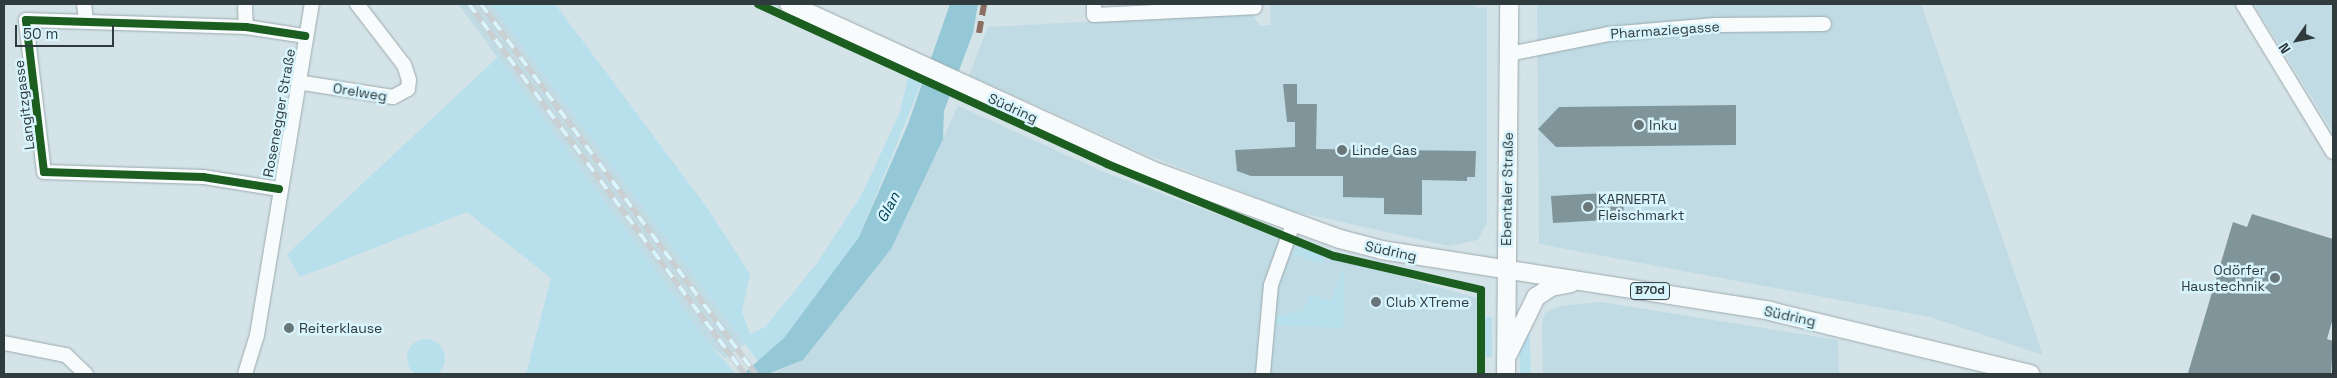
<!DOCTYPE html>
<meta charset="utf-8">
<style>
body{margin:0}
#map{position:relative;width:2337px;height:378px;overflow:hidden;background:#d3e3e8;font-family:"Space Grotesk",sans-serif}
div>[style]{position:absolute}
.built>*{inset:0;background:#c0dbe4}
.green>*{inset:0;background:#b8e0ec}
.round{border-radius:50%}
.water>*{inset:0;background:#95c8d7}
.building>*{inset:0;background:#80959a}
.roads{filter:drop-shadow(0 0 1px #9da9ad) drop-shadow(0 0 1px #9da9ad)}
.minor>*{height:14px;margin:-7px;padding:0 7px;transform-origin:7px;border-radius:7px;background:#f8fbfc}
.major>*{height:18px;margin:-9px;padding:0 9px;transform-origin:9px;border-radius:9px;background:#f8fbfc}
.rail>*{height:5.5px;margin-top:-2.75px;transform-origin:0;background:repeating-linear-gradient(90deg,#d8f4fd 0 11px,#cacfd1 0 22px);box-sizing:border-box;border-block:1px solid #cacfd1}
.quiet>*{height:6px;margin-top:-3px;transform-origin:0;background:repeating-linear-gradient(90deg,#8d6e63 0 12px,transparent 0 18px)}
.cycleway>*{height:8px;margin:-4px;padding:0 4px;transform-origin:4px;border-radius:4px;background:#1b5e20}
.dots>*{width:14px;height:14px;translate:-50% -50%;box-sizing:border-box;border:2px solid #d8f4fd;border-radius:50%}
span{translate:-50% -50%;white-space:nowrap;text-align:center;line-height:1.15;-webkit-text-stroke:5px #d8f4fd;paint-order:stroke}
.shield-label span{padding:1px 4px;background:#d8f4fd;border:1px solid;border-radius:4px;-webkit-text-stroke-width:0}
.shield-label{font-size:12px;color:#303b3e;font-weight:700}
.street-label{font-size:14px;color:#303b3e}
.poi-label{font-size:14px;color:#303b3e}
.left{translate:0 -50%;text-align:left}
.right{translate:-100% -50%;text-align:right}
.water-label{font-size:15px;color:#024150;font-style:italic}
.frame{position:absolute;inset:0;border:5px solid #303b3e;pointer-events:none}
.north{position:absolute;left:2272px;top:15px;width:50px;height:50px;-webkit-text-stroke:4px #d8f4fd;paint-order:stroke;rotate:237deg;font-size:14px;font-weight:700;line-height:20px;text-align:center;color:#303b3e}
.north::after{content:'';display:block;margin:auto;width:18px;height:22px;background:#303b3e;clip-path:polygon(50% 0,100% 100%,50% 72%,0 100%)}
.scale{position:absolute;left:15px;top:25px;width:99px;height:22px;box-sizing:border-box;border:2px solid #303b3e;border-top:0;padding-left:6px;font-size:15px;line-height:18px;white-space:nowrap;color:#303b3e;-webkit-text-stroke:4px #d8f4fd;paint-order:stroke}
</style>
<div id="map">
<div class="built">
<div style="clip-path:polygon(458px 4px,491px 4px,745px 344px,725px 358px,711px 346px)"></div>
<div style="clip-path:polygon(1270px 4px,1475px 4px,1476px 8px,1487px 7px,1487px 224px,1477px 240px,1449px 246px,1292px 211px,1150px 156px,969px 75px,988px 27px,1251px 13px,1260px 26px,1271px 25px)"></div>
<div style="clip-path:polygon(1537px 4px,1921px 4px,2043px 355px,1930px 317px,1539px 244px)"></div>
<div style="clip-path:polygon(2254px 4px,2333px 4px,2333px 132px)"></div>
<div style="clip-path:polygon(958px 106px,1104px 172px,1325px 255px,1477px 298px,1477px 374px,771px 374px,803px 360px,891px 249px)"></div>
<div style="clip-path:polygon(1601px 302px,1838px 340px,1839px 374px,1543px 374px,1542px 322px,1545px 313px,1559px 306px)"></div>
</div>
<div class="green">
<div style="clip-path:polygon(491px 4px,555px 4px,706px 206px,750px 274px,742px 311px,750px 334px,765px 327px,817px 263px,862px 194px,900px 112px,909px 73px,923px 79px,859px 237px,784px 338px,758px 361px)"></div>
<div style="clip-path:polygon(498px 57px,711px 346px,736px 374px,526px 374px,551px 278px,467px 212px,300px 277px,287px 254px)"></div>
<div style="clip-path:polygon(1296px 246px,1325px 256px,1322px 264px,1293px 254px)"></div>
<div style="clip-path:polygon(1345px 263px,1343px 328px,1275px 325px,1276px 317px,1304px 310px,1309px 294px,1331px 301px)"></div>
<div style="clip-path:polygon(1483px 317px,1492px 317px,1492px 357px,1483px 357px)"></div>
<div style="clip-path:polygon(1529px 322px,1531px 374px,1520px 374px,1519px 335px)"></div>
<div class="round" style="left:407px;top:339px;width:38px;height:38px"></div>
</div>
<div class="water">
<div style="clip-path:polygon(950px 4px,978px 4px,973px 33px,944px 111px,943px 139px,891px 249px,803px 360px,768px 374px,743px 374px,784px 338px,859px 237px,908px 124px)"></div>
</div>
<div class="building">
<div style="clip-path:polygon(1283px 84px,1297px 84px,1297px 104px,1317px 104px,1316px 149px,1476px 151px,1475px 177px,1467px 177px,1467px 181px,1422px 180px,1422px 215px,1384px 214px,1384px 198px,1343px 197px,1343px 176px,1251px 176px,1237px 171px,1235px 150px,1295px 147px,1295px 122px,1287px 122px)"></div>
<div style="clip-path:polygon(1736px 105px,1736px 145px,1556px 147px,1538px 129px,1559px 107px)"></div>
<div style="clip-path:polygon(1623px 192px,1624px 219px,1553px 223px,1551px 196px)"></div>
<div style="clip-path:polygon(2252px 214px,2333px 239px,2333px 318px,2327px 339px,2333px 341px,2331px 374px,2188px 373px,2233px 222px,2247px 227px)"></div>
</div>
<div class="roads">
<div class="minor">
<div style="left:84px;top:4px;width:17px;rotate:83deg"></div>
<div style="left:245px;top:4px;width:23px;rotate:88deg"></div>
<div style="left:1094px;top:4px;width:11px;rotate:90deg"></div>
<div style="left:1094px;top:15px;width:161px;rotate:-2.8deg"></div>
<div style="left:2243px;top:4px;width:173px;rotate:58.7deg"></div>
<div style="left:1509px;top:54px;width:101px;rotate:-11.4deg"></div>
<div style="left:1608px;top:34px;width:108px;rotate:-4.8deg"></div>
<div style="left:1716px;top:25px;width:108px;rotate:-0.5deg"></div>
<div style="left:297px;top:82px;width:97px;rotate:8.9deg"></div>
<div style="left:393px;top:97px;width:17px;rotate:-28deg"></div>
<div style="left:408px;top:89px;width:9px;rotate:-84deg"></div>
<div style="left:409px;top:80px;width:16px;rotate:-108deg"></div>
<div style="left:404px;top:65px;width:77px;rotate:-127.6deg"></div>
<div style="left:279px;top:189px;width:77px;rotate:-171deg"></div>
<div style="left:203px;top:177px;width:159px;rotate:-178.2deg"></div>
<div style="left:44px;top:172px;width:153px;rotate:-96.8deg"></div>
<div style="left:26px;top:20px;width:220px;rotate:1.8deg"></div>
<div style="left:246px;top:27px;width:60px;rotate:8.7deg"></div>
<div style="left:4px;top:343px;width:63px;rotate:11deg"></div>
<div style="left:66px;top:355px;width:28px;rotate:44deg"></div>
<div style="left:245px;top:374px;width:41px;rotate:-72.9deg"></div>
<div style="left:257px;top:335px;width:336px;rotate:-80.6deg"></div>
<div style="left:1263px;top:374px;width:89px;rotate:-84.9deg"></div>
<div style="left:1271px;top:285px;width:65px;rotate:-70.2deg"></div>
</div>
<div class="major">
<div style="left:789px;top:4px;width:398px;rotate:24.6deg"></div>
<div style="left:1151px;top:170px;width:201px;rotate:20.1deg"></div>
<div style="left:1340px;top:239px;width:43px;rotate:14.7deg"></div>
<div style="left:1382px;top:250px;width:393px;rotate:8.9deg"></div>
<div style="left:1770px;top:311px;width:268px;rotate:13.6deg"></div>
<div style="left:1508px;top:354px;width:64px;rotate:-63.8deg"></div>
<div style="left:1536px;top:297px;width:18px;rotate:-34deg"></div>
<div style="left:1551px;top:287px;width:20px;rotate:-11deg"></div>
<div style="left:1506px;top:374px;width:370px;rotate:-89.5deg"></div>
</div>
</div>
<div class="rail">
<div style="left:469px;top:4px;width:462px;rotate:53.3deg"></div>
<div style="left:481px;top:4px;width:461px;rotate:53.4deg"></div>
</div>
<div class="quiet">
<div style="left:979px;top:33px;width:29px;rotate:-80deg"></div>
</div>
<div class="cycleway">
<div style="left:758px;top:4px;width:384px;rotate:24.6deg"></div>
<div style="left:1107px;top:164px;width:245px;rotate:22.1deg"></div>
<div style="left:1334px;top:256px;width:151px;rotate:13deg"></div>
<div style="left:1481px;top:290px;width:84px;rotate:90deg"></div>
<div style="left:279px;top:189px;width:77px;rotate:-171deg"></div>
<div style="left:203px;top:177px;width:159px;rotate:-178.2deg"></div>
<div style="left:44px;top:172px;width:153px;rotate:-96.8deg"></div>
<div style="left:26px;top:20px;width:220px;rotate:1.8deg"></div>
<div style="left:246px;top:27px;width:60px;rotate:8.7deg"></div>
</div>
<div class="dots">
<div style="left:1639px;top:125px;background:#69767a"></div>
<div style="left:1342px;top:150px;background:#69767a"></div>
<div style="left:1588px;top:207px;background:#69767a"></div>
<div style="left:2275px;top:278px;background:#69767a"></div>
<div style="left:1376px;top:302px;background:#69767a"></div>
<div style="left:289px;top:328px;background:#69767a"></div>
</div>
<div class="shield-label">
<span style="left:1650px;top:291px">B70d</span>
</div>
<div class="street-label">
<span style="left:1665px;top:30px;rotate:-4deg">Pharmaziegasse</span>
<span style="left:360px;top:92px;rotate:9deg">Orelweg</span>
<span style="left:24px;top:105px;rotate:-97deg">Langitzgasse</span>
<span style="left:1013px;top:108px;rotate:24deg">Südring</span>
<span style="left:279px;top:113px;rotate:-80deg">Rosenegger Straße</span>
<span style="left:1507px;top:189px;rotate:-89deg">Ebentaler Straße</span>
<span style="left:1391px;top:251px;rotate:12deg">Südring</span>
<span style="left:1790px;top:316px;rotate:12deg">Südring</span>
</div>
<div class="poi-label">
<span class="left" style="left:1649px;top:125px">Inku</span>
<span class="left" style="left:1352px;top:150px">Linde Gas</span>
<span class="left" style="left:1598px;top:207px">KARNERTA<br>Fleischmarkt</span>
<span class="right" style="left:2265px;top:278px">Odörfer<br>Haustechnik</span>
<span class="left" style="left:1386px;top:302px">Club XTreme</span>
<span class="left" style="left:299px;top:328px">Reiterklause</span>
</div>
<div class="water-label">
<span style="left:888px;top:207px;rotate:-62deg">Glan</span>
</div>
<div class="frame"></div>
<div class="north">N</div>
<div class="scale">50 m</div>
</div>
